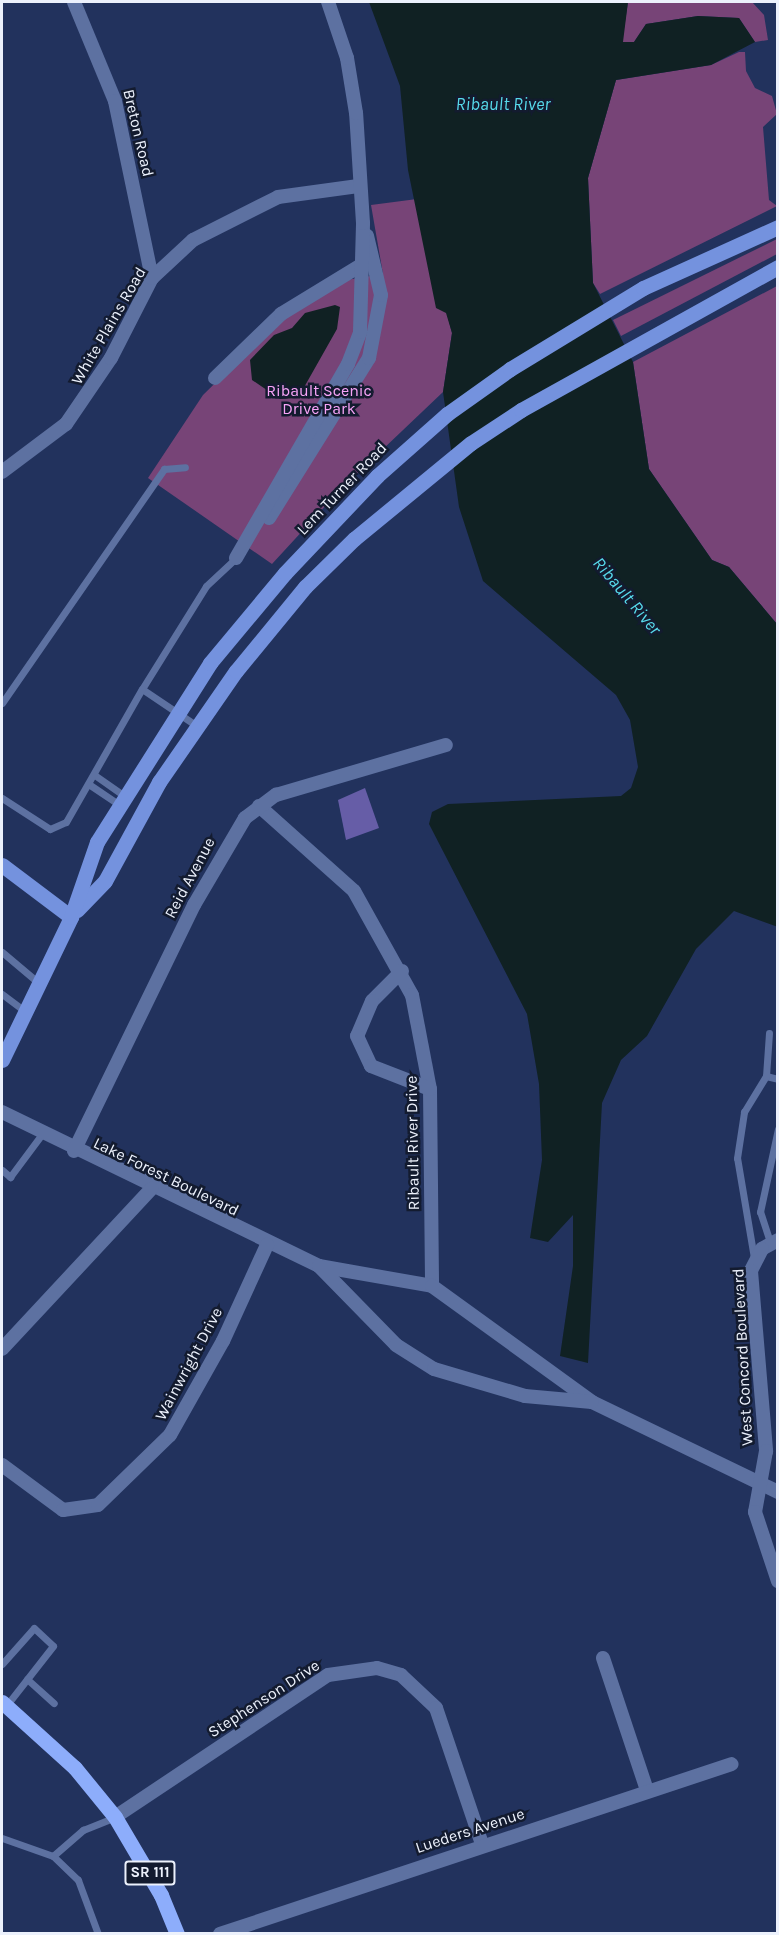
<!DOCTYPE html>
<style>
body{margin:0}
#map{position:relative;width:779px;height:1935px;overflow:hidden;background:#22325d;font-family:Karla,sans-serif}
div>[style]{position:absolute}
.green>*{inset:0;background:#747}
.water>*{inset:0;background:#102123}
.building>*{inset:0;background:#665da7}
.lane>*{height:7px;margin:-3.5px;padding:0 3.5px;transform-origin:3.5px;border-radius:3.5px;background:#5d71a1}
.street>*{height:14px;margin:-7px;padding:0 7px;transform-origin:7px;border-radius:7px;background:#5d71a1}
.secondary>*{height:15px;margin:-7.5px;padding:0 7.5px;transform-origin:7.5px;border-radius:7.5px;background:#7492de}
.primary>*{height:15px;margin:-7.5px;padding:0 7.5px;transform-origin:7.5px;border-radius:7.5px;background:#8dadfb}
span{translate:-50% -50%;white-space:nowrap;text-align:center;line-height:1.15;-webkit-text-stroke:5px #131b2f;paint-order:stroke}
.shield-label span{padding:2px 4px;background:#131b2f;border:2px solid;border-radius:4px;-webkit-text-stroke-width:0}
.shield-label{font-size:15px;color:#ecf1fc;font-weight:700}
.street-label{font-size:16px;color:#ecf1fc}
.park-label{font-size:16px;color:#f8a4f8}
.water-label{font-size:18px;color:#57daeb;font-style:italic}
.frame{position:absolute;inset:0;border:3px solid #ecf1fc;pointer-events:none}
</style>
<div id="map">
<div class="green">
<div style="clip-path:polygon(628px 2px,752px 2px,764px 15px,768px 40px,755px 42px,739px 18px,698px 16px,646px 24px,634px 42px,622px 42px)"></div>
<div style="clip-path:polygon(739px 52px,745px 52px,746px 71px,755px 88px,772px 96px,777px 114px,763px 127px,769px 200px,777px 206px,600px 294px,593px 283px,588px 178px,616px 80px,711px 65px)"></div>
<div style="clip-path:polygon(417px 199px,452px 333px,443px 392px,341px 489px,272px 564px,148px 478px,203px 395px,259px 340px,299px 307px,346px 280px,383px 274px,371px 205px)"></div>
<div style="clip-path:polygon(777px 239px,777px 254px,621px 336px,613px 320px)"></div>
<div style="clip-path:polygon(777px 286px,777px 624px,729px 567px,712px 560px,649px 469px,633px 362px)"></div>
</div>
<div class="water">
<div style="clip-path:polygon(369px 2px,628px 2px,623px 42px,634px 42px,646px 24px,698px 16px,739px 18px,755px 42px,711px 65px,616px 80px,588px 178px,593px 283px,633px 362px,649px 469px,712px 560px,729px 567px,777px 624px,778px 927px,734px 911px,696px 949px,647px 1036px,621px 1060px,602px 1103px,588px 1363px,560px 1356px,573px 1266px,573px 1215px,548px 1242px,530px 1238px,542px 1160px,539px 1084px,527px 1014px,429px 824px,432px 812px,448px 804px,621px 796px,631px 788px,638px 767px,630px 720px,616px 695px,483px 581px,459px 507px,443px 392px,452px 333px,446px 313px,436px 308px,408px 170px,400px 86px)"></div>
<div style="clip-path:polygon(335px 305px,340px 307px,337px 329px,298px 398px,280px 399px,252px 380px,250px 360px,274px 335px,292px 328px,305px 313px)"></div>
</div>
<div class="building">
<div style="clip-path:polygon(365px 788px,379px 828px,346px 840px,338px 800px)"></div>
</div>
<div class="lane">
<div style="left:2px;top:703px;width:285px;rotate:-55.3deg"></div>
<div style="left:164px;top:469px;width:21px;rotate:-5deg"></div>
<div style="left:197px;top:726px;width:66px;rotate:-146.1deg"></div>
<div style="left:142px;top:689px;width:121px;rotate:-58.1deg"></div>
<div style="left:206px;top:586px;width:41px;rotate:-43deg"></div>
<div style="left:96px;top:776px;width:35px;rotate:35deg"></div>
<div style="left:90px;top:785px;width:36px;rotate:34deg"></div>
<div style="left:2px;top:798px;width:57px;rotate:32.9deg"></div>
<div style="left:50px;top:829px;width:17px;rotate:-24deg"></div>
<div style="left:66px;top:822px;width:153px;rotate:-60.3deg"></div>
<div style="left:2px;top:952px;width:50px;rotate:40.1deg"></div>
<div style="left:2px;top:994px;width:30px;rotate:37deg"></div>
<div style="left:766px;top:1076px;width:12px;rotate:14deg"></div>
<div style="left:2px;top:1170px;width:11px;rotate:41deg"></div>
<div style="left:10px;top:1177px;width:54px;rotate:-53.3deg"></div>
<div style="left:770px;top:1242px;width:32px;rotate:-108deg"></div>
<div style="left:760px;top:1212px;width:85px;rotate:-77.8deg"></div>
<div style="left:754px;top:1258px;width:101px;rotate:-99.6deg"></div>
<div style="left:737px;top:1158px;width:47px;rotate:-81.3deg"></div>
<div style="left:744px;top:1112px;width:42px;rotate:-58.6deg"></div>
<div style="left:766px;top:1076px;width:43px;rotate:-86deg"></div>
<div style="left:2px;top:1664px;width:48px;rotate:-48.4deg"></div>
<div style="left:34px;top:1628px;width:26px;rotate:43deg"></div>
<div style="left:53px;top:1646px;width:76px;rotate:128.1deg"></div>
<div style="left:27px;top:1679px;width:36px;rotate:42deg"></div>
<div style="left:2px;top:1838px;width:54px;rotate:19.4deg"></div>
<div style="left:98px;top:1934px;width:58px;rotate:-110.3deg"></div>
<div style="left:78px;top:1880px;width:35px;rotate:-136deg"></div>
<div style="left:53px;top:1856px;width:40px;rotate:-41deg"></div>
<div style="left:83px;top:1830px;width:35px;rotate:-22deg"></div>
</div>
<div class="street">
<div style="left:74px;top:2px;width:107px;rotate:67.5deg"></div>
<div style="left:115px;top:101px;width:181px;rotate:78.2deg"></div>
<div style="left:215px;top:378px;width:92px;rotate:-44.1deg"></div>
<div style="left:281px;top:314px;width:96px;rotate:-31.4deg"></div>
<div style="left:2px;top:472px;width:80px;rotate:-36.9deg"></div>
<div style="left:66px;top:424px;width:80px;rotate:-55.7deg"></div>
<div style="left:111px;top:358px;width:90px;rotate:-62.9deg"></div>
<div style="left:152px;top:278px;width:56px;rotate:-42.8deg"></div>
<div style="left:193px;top:240px;width:95px;rotate:-26.8deg"></div>
<div style="left:278px;top:197px;width:81px;rotate:-7.8deg"></div>
<div style="left:269px;top:518px;width:189px;rotate:-58deg"></div>
<div style="left:369px;top:358px;width:64px;rotate:-79.2deg"></div>
<div style="left:381px;top:295px;width:61px;rotate:-103.3deg"></div>
<div style="left:236px;top:558px;width:224px;rotate:-60deg"></div>
<div style="left:348px;top:364px;width:34px;rotate:-69deg"></div>
<div style="left:360px;top:332px;width:109px;rotate:-88.4deg"></div>
<div style="left:363px;top:223px;width:110px;rotate:-93.6deg"></div>
<div style="left:356px;top:113px;width:56px;rotate:-99.3deg"></div>
<div style="left:347px;top:58px;width:59px;rotate:-108.7deg"></div>
<div style="left:259px;top:806px;width:127px;rotate:41.8deg"></div>
<div style="left:354px;top:891px;width:119px;rotate:60.9deg"></div>
<div style="left:412px;top:995px;width:96px;rotate:79.2deg"></div>
<div style="left:430px;top:1089px;width:197px;rotate:89.4deg"></div>
<div style="left:402px;top:971px;width:42px;rotate:135deg"></div>
<div style="left:372px;top:1001px;width:38px;rotate:113deg"></div>
<div style="left:357px;top:1036px;width:33px;rotate:65deg"></div>
<div style="left:371px;top:1066px;width:63px;rotate:21.3deg"></div>
<div style="left:2px;top:1112px;width:352px;rotate:25.9deg"></div>
<div style="left:319px;top:1266px;width:115px;rotate:10deg"></div>
<div style="left:432px;top:1286px;width:198px;rotate:35.9deg"></div>
<div style="left:592px;top:1402px;width:207px;rotate:25.8deg"></div>
<div style="left:74px;top:1151px;width:274px;rotate:-64deg"></div>
<div style="left:194px;top:905px;width:101px;rotate:-59.6deg"></div>
<div style="left:245px;top:818px;width:39px;rotate:-37deg"></div>
<div style="left:276px;top:795px;width:177px;rotate:-16.4deg"></div>
<div style="left:778px;top:1240px;width:18px;rotate:151deg"></div>
<div style="left:762px;top:1249px;width:25px;rotate:117deg"></div>
<div style="left:751px;top:1271px;width:181px;rotate:85.2deg"></div>
<div style="left:766px;top:1451px;width:62px;rotate:100.2deg"></div>
<div style="left:755px;top:1512px;width:73px;rotate:71.6deg"></div>
<div style="left:319px;top:1266px;width:110px;rotate:45.7deg"></div>
<div style="left:396px;top:1345px;width:45px;rotate:32.3deg"></div>
<div style="left:434px;top:1369px;width:95px;rotate:16.5deg"></div>
<div style="left:525px;top:1396px;width:67px;rotate:5.1deg"></div>
<div style="left:2px;top:1349px;width:219px;rotate:-47deg"></div>
<div style="left:2px;top:1465px;width:76px;rotate:36.4deg"></div>
<div style="left:63px;top:1510px;width:35px;rotate:-8deg"></div>
<div style="left:98px;top:1505px;width:100px;rotate:-44.2deg"></div>
<div style="left:170px;top:1435px;width:108px;rotate:-60.6deg"></div>
<div style="left:223px;top:1341px;width:106px;rotate:-65.4deg"></div>
<div style="left:603px;top:1658px;width:139px;rotate:71.6deg"></div>
<div style="left:115px;top:1817px;width:256px;rotate:-33.7deg"></div>
<div style="left:328px;top:1675px;width:49px;rotate:-8.1deg"></div>
<div style="left:377px;top:1668px;width:25px;rotate:16deg"></div>
<div style="left:401px;top:1675px;width:48px;rotate:43.3deg"></div>
<div style="left:436px;top:1708px;width:144px;rotate:71.3deg"></div>
<div style="left:220px;top:1934px;width:539px;rotate:-18.37deg"></div>
</div>
<div class="secondary">
<div style="left:2px;top:865px;width:86px;rotate:37deg"></div>
<div style="left:77px;top:910px;width:40px;rotate:-46deg"></div>
<div style="left:105px;top:881px;width:113px;rotate:-61.4deg"></div>
<div style="left:159px;top:782px;width:135px;rotate:-55.3deg"></div>
<div style="left:236px;top:671px;width:109px;rotate:-50.6deg"></div>
<div style="left:305px;top:587px;width:69px;rotate:-44.4deg"></div>
<div style="left:354px;top:539px;width:151px;rotate:-39.4deg"></div>
<div style="left:471px;top:443px;width:60px;rotate:-33.4deg"></div>
<div style="left:521px;top:410px;width:294px;rotate:-29.1deg"></div>
<div style="left:2px;top:1060px;width:159px;rotate:-64.2deg"></div>
<div style="left:71px;top:917px;width:79px;rotate:-70.9deg"></div>
<div style="left:97px;top:842px;width:212px;rotate:-57.7deg"></div>
<div style="left:210px;top:663px;width:117px;rotate:-50.2deg"></div>
<div style="left:285px;top:573px;width:134px;rotate:-46.5deg"></div>
<div style="left:377px;top:476px;width:94px;rotate:-41.5deg"></div>
<div style="left:447px;top:414px;width:77px;rotate:-35.5deg"></div>
<div style="left:510px;top:369px;width:156px;rotate:-31.3deg"></div>
<div style="left:643px;top:288px;width:148px;rotate:-24.3deg"></div>
</div>
<div class="primary">
<div style="left:2px;top:1702px;width:98px;rotate:42.1deg"></div>
<div style="left:75px;top:1768px;width:63px;rotate:50.8deg"></div>
<div style="left:115px;top:1817px;width:91px;rotate:59.5deg"></div>
<div style="left:161px;top:1895px;width:42px;rotate:67.7deg"></div>
</div>
<div class="shield-label">
<span style="left:150px;top:1873px">SR 111</span>
</div>
<div class="street-label">
<span style="left:138px;top:133px;rotate:77deg">Breton Road</span>
<span style="left:109px;top:326px;rotate:-60deg">White Plains Road</span>
<span style="left:342px;top:489px;rotate:-46deg">Lem Turner Road</span>
<span style="left:190px;top:878px;rotate:-62deg">Reid Avenue</span>
<span style="left:413px;top:1143px;rotate:-91deg">Ribault River Drive</span>
<span style="left:166px;top:1177px;rotate:26deg">Lake Forest Boulevard</span>
<span style="left:743px;top:1357px;rotate:-93deg">West Concord Boulevard</span>
<span style="left:189px;top:1364px;rotate:-62deg">Wainwright Drive</span>
<span style="left:264px;top:1699px;rotate:-33deg">Stephenson Drive</span>
<span style="left:470px;top:1831px;rotate:-18deg">Lueders Avenue</span>
</div>
<div class="park-label">
<span style="left:319px;top:400px">Ribault Scenic<br>Drive Park</span>
</div>
<div class="water-label">
<span style="left:503px;top:104px">Ribault River</span>
<span style="left:627px;top:596px;rotate:50deg">Ribault River</span>
</div>
<div class="frame"></div>
</div>
